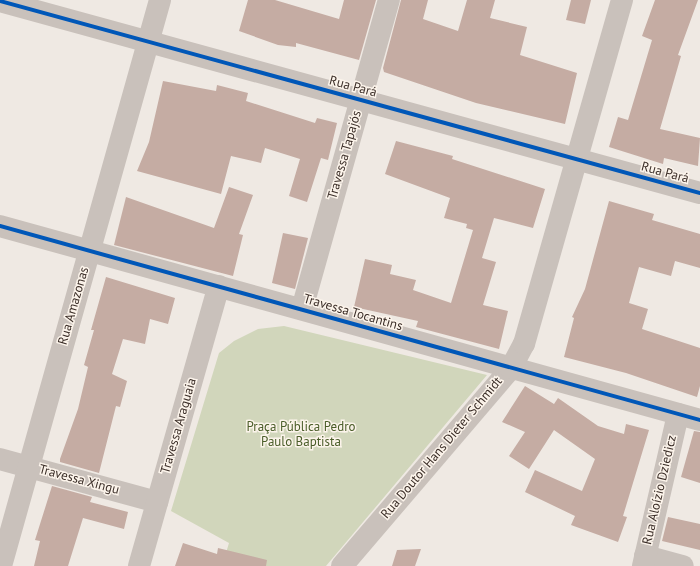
<!DOCTYPE html>
<meta charset="utf-8">
<style>
body{margin:0}
#map{position:relative;width:700px;height:566px;overflow:hidden;background:#efe9e3;font-family:"PT Sans",sans-serif}
div>[style]{position:absolute}
.green>*{inset:0;background:#d1d6bb}
.building>*{inset:0;background:#c5aca3}
.minor>*{height:22px;margin:-11px;padding:0 11px;transform-origin:11px;border-radius:11px;background:#c9c1bb}
.cycleway>*{height:4px;margin:-2px;padding:0 2px;transform-origin:2px;border-radius:2px;background:#0057b8}
span{translate:-50% -50%;white-space:nowrap;text-align:center;line-height:1.15;-webkit-text-stroke:3px #fcf4eb;paint-order:stroke}
.street-label{font-size:13px;color:#3b2e28}
.park-label{font-size:13px;color:#4a5d29}
</style>
<div id="map">
<div class="green">
<div style="clip-path:polygon(284px 326px,487px 375px,326px 566px,222px 566px,229px 543px,171px 511px,219px 353px,234px 341px,258px 329px)"></div>
</div>
<div class="building">
<div style="clip-path:polygon(248px 0,275px 0,339px 19px,344px 0,376px 0,359px 60px,296px 43px,296px 47px,278px 45px,239px 31px)"></div>
<div style="clip-path:polygon(401px 0,428px 0,423px 19px,458px 31px,467px 0,495px 0,490px 18px,527px 27px,520px 55px,577px 73px,565px 124px,476px 103px,384px 72px,383px 68px)"></div>
<div style="clip-path:polygon(571px 0,591px 0,585px 24px,566px 20px)"></div>
<div style="clip-path:polygon(655px 0,698px 0,678px 55px,681px 56px,660px 129px,700px 138px,698px 166px,664px 158px,663px 164px,609px 147px,618px 117px,628px 120px,652px 40px,642px 36px)"></div>
<div style="clip-path:polygon(163px 81px,216px 91px,217px 85px,248px 93px,246px 101px,315px 123px,317px 118px,337px 123px,328px 160px,321px 158px,307px 202px,289px 196px,300px 159px,265px 148px,261px 163px,231px 156px,221px 194px,137px 171px,149px 142px)"></div>
<div style="clip-path:polygon(396px 141px,453px 156px,452px 159px,545px 189px,533px 228px,494px 218px,482px 258px,496px 262px,483px 305px,508px 311px,499px 349px,416px 327px,418px 321px,354px 307px,365px 259px,392px 265px,390px 274px,416px 280px,413px 290px,451px 303px,473px 230px,466px 228px,467px 224px,444px 218px,450px 198px,385px 174px)"></div>
<div style="clip-path:polygon(229px 187px,253px 195px,239px 234px,243px 235px,233px 276px,114px 245px,126px 197px,214px 228px)"></div>
<div style="clip-path:polygon(609px 201px,654px 214px,652px 220px,700px 234px,700px 268px,675px 261px,671px 276px,639px 267px,629px 303px,648px 309px,642px 329px,700px 348px,700px 386px,697px 397px,626px 373px,564px 357px,574px 318px,572px 317px,585px 289px)"></div>
<div style="clip-path:polygon(283px 233px,308px 238px,295px 289px,272px 283px)"></div>
<div style="clip-path:polygon(106px 277px,175px 298px,168px 324px,150px 319px,145px 344px,123px 339px,112px 374px,127px 381px,120px 407px,116px 406px,99px 473px,60px 462px,60px 459px,78px 409px,88px 367px,84px 365px,94px 330px,91px 330px)"></div>
<div style="clip-path:polygon(525px 386px,554px 404px,558px 398px,598px 426px,624px 434px,626px 424px,649px 430px,623px 516px,627px 517px,618px 542px,571px 525px,575px 516px,525px 492px,535px 470px,582px 491px,595px 459px,554px 430px,529px 469px,509px 456px,525px 432px,502px 422px)"></div>
<div style="clip-path:polygon(694px 431px,700px 432px,700px 483px,681px 477px)"></div>
<div style="clip-path:polygon(52px 486px,92px 497px,90px 502px,128px 512px,124px 529px,83px 518px,68px 566px,34px 566px,40px 541px,35px 540px)"></div>
<div style="clip-path:polygon(668px 517px,700px 524px,700px 550px,662px 541px)"></div>
<div style="clip-path:polygon(183px 543px,217px 554px,218px 548px,267px 560px,266px 566px,175px 566px)"></div>
<div style="clip-path:polygon(421px 549px,415px 566px,392px 566px,397px 550px)"></div>
</div>
<div class="minor">
<div style="left:0;top:1px;width:726px;rotate:15.34deg"></div>
<div style="left:0;top:226px;width:726px;rotate:15.49deg"></div>
<div style="left:302px;top:309px;width:321px;rotate:-74.3deg"></div>
<div style="left:0;top:459px;width:163px;rotate:15.3deg"></div>
<div style="left:645px;top:556px;width:39px;rotate:15deg"></div>
<div style="left:1px;top:566px;width:588px;rotate:-74.31deg"></div>
<div style="left:139px;top:566px;width:291px;rotate:-74.1deg"></div>
<div style="left:342px;top:566px;width:260px;rotate:-49.5deg"></div>
<div style="left:511px;top:368px;width:27px;rotate:-62deg"></div>
<div style="left:524px;top:344px;width:358px;rotate:-74.1deg"></div>
<div style="left:643px;top:566px;width:156px;rotate:-77deg"></div>
</div>
<div class="cycleway">
<div style="left:0;top:1px;width:726px;rotate:15.34deg"></div>
<div style="left:0;top:226px;width:726px;rotate:15.49deg"></div>
</div>
<div class="street-label">
<span style="left:353px;top:87px;rotate:15deg">Rua Pará</span>
<span style="left:345px;top:155px;rotate:-74deg">Travessa Tapajós</span>
<span style="left:665px;top:173px;rotate:15deg">Rua Pará</span>
<span style="left:74px;top:306px;rotate:-74deg">Rua Amazonas</span>
<span style="left:353px;top:313px;rotate:16deg">Travessa Tocantins</span>
<span style="left:179px;top:426px;rotate:-74deg">Travessa Araguaia</span>
<span style="left:442px;top:448px;rotate:-50deg">Rua Doutor Hans Dieter Schmidt</span>
<span style="left:79px;top:480px;rotate:15deg">Travessa Xingu</span>
<span style="left:660px;top:490px;rotate:-77deg">Rua Aloízio Dziedicz</span>
</div>
<div class="park-label">
<span style="left:301px;top:435px">Praça Pública Pedro<br>Paulo Baptista</span>
</div>
</div>
